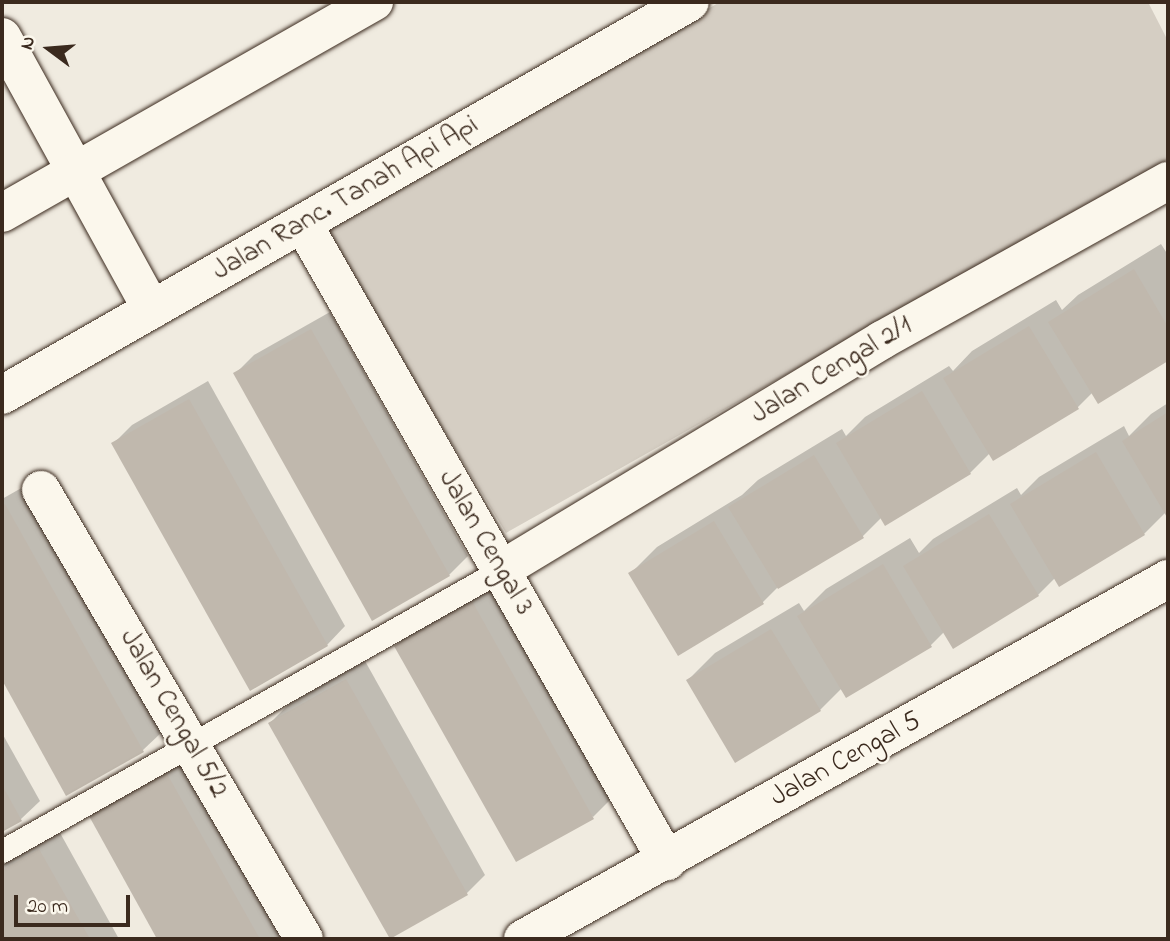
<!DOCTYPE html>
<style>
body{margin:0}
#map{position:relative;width:1170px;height:941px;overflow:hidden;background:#f0ebe0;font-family:"Indie Flower",sans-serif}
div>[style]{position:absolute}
.green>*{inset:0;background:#d5cec3}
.shadow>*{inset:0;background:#0003}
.building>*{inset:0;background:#c0b8ad}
.roads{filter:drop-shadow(0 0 2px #3b2a1e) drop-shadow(0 0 2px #3b2a1e)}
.service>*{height:23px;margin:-11.5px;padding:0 11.5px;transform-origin:11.5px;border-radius:11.5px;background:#fbf7ec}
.minor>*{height:38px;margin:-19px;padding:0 19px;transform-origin:19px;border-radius:19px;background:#fbf7ec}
span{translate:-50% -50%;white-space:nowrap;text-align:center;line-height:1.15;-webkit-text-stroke:5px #fbf7ec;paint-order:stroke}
.street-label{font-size:28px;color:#3b2a1e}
.frame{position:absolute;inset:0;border:4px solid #3b2a1e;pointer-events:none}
.north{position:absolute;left:14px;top:14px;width:70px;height:70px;-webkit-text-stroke:5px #fbf7ec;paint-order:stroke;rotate:286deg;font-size:19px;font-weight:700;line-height:28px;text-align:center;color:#3b2a1e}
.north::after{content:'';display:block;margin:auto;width:24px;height:32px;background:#3b2a1e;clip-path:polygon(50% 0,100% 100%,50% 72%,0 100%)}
.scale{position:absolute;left:14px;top:895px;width:116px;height:32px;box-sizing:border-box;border:4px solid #3b2a1e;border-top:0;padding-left:9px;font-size:21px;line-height:24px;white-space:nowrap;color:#3b2a1e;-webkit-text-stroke:5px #fbf7ec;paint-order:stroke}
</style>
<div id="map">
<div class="green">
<div style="clip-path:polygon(720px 2px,1148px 2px,1168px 41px,1168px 159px,506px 533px,323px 230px)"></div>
</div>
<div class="shadow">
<div style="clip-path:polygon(1161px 244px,1168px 255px,1168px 359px,1098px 402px,1093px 392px,1077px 408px,990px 453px,970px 473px,882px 517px,863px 536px,779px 586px,762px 603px,630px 574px,657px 547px,742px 495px,758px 480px,842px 429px,846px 436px,865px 417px,949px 366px,953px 371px,972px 351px,1056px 300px,1062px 310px,1078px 295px)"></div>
<div style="clip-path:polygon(330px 312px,468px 556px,449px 575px,235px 374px,254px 355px)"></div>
<div style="clip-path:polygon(208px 381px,345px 626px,327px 645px,113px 444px,132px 425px)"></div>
<div style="clip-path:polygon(1168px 403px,1168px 515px,1166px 512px,1144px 534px,1060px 585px,1056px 577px,1038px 595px,945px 631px,931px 645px,847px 696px,842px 688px,820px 710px,736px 761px,688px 680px,715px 653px,799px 603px,804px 611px,826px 589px,910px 538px,919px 553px,933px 539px,1017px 488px,1021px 495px,1039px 477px,1124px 426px,1129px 436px,1151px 414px)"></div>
<div style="clip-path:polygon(25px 486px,162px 732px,143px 750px,67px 793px,2px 677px,2px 499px)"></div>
<div style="clip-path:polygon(491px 584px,612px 798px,593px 817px,396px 646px,415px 627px)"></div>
<div style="clip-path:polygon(365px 661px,485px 875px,466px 894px,270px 723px,289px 704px)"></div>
<div style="clip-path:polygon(2px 733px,40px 801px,21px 819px,2px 830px)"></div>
<div style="clip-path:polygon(185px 754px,289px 939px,159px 939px,91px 816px,109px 797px)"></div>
<div style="clip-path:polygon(59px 831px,119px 939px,2px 939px,2px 863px)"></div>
</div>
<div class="building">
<div style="clip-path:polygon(1134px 269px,1168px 327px,1168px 361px,1098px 404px,1048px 322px)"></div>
<div style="clip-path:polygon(1029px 326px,1079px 409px,993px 461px,943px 378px)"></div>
<div style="clip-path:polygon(311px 329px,450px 576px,372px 621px,233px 373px)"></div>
<div style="clip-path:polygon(922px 391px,971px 474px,885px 526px,836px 443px)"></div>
<div style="clip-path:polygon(189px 399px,328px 646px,250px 691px,111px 443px)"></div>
<div style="clip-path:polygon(1168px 412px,1168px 519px,1122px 441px)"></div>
<div style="clip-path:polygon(1096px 452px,1145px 535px,1059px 587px,1010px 504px)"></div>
<div style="clip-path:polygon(814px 455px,864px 538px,778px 589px,728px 507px)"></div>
<div style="clip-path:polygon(5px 504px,144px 752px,66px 796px,2px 680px,2px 506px)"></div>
<div style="clip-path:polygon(989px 514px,1039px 596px,953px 649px,903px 566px)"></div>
<div style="clip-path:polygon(714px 521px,764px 604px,678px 656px,628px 573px)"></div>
<div style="clip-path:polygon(883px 564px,932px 647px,846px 698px,797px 616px)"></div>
<div style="clip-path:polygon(472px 601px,594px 819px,516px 862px,394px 646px)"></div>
<div style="clip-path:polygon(771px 629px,821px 711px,735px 763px,686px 680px)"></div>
<div style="clip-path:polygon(346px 679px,468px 895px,390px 939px,268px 723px)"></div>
<div style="clip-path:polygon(166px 772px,260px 939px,157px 939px,89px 816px)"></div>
<div style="clip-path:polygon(2px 785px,22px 821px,2px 832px)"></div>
<div style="clip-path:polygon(39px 849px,90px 939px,2px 939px,2px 870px)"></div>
</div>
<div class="roads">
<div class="service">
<div style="left:2px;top:851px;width:573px;rotate:-29.39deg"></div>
</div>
<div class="minor">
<div style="left:2px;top:37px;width:311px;rotate:61.2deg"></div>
<div style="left:2px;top:213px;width:428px;rotate:-29.6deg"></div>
<div style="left:303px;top:224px;width:734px;rotate:60.26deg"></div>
<div style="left:2px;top:395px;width:792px;rotate:-29.74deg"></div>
<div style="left:41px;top:490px;width:520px;rotate:59.64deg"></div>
<div style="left:501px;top:570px;width:445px;rotate:-31.1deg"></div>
<div style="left:882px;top:340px;width:327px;rotate:-29.1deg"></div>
<div style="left:523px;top:939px;width:739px;rotate:-29.17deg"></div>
</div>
</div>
<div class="street-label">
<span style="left:346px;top:199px;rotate:-30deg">Jalan Ranc. Tanah Api Api</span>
<span style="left:832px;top:371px;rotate:-31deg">Jalan Cengal 2/1</span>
<span style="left:485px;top:543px;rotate:60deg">Jalan Cengal 3</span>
<span style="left:173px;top:714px;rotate:60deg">Jalan Cengal 5/2</span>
<span style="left:846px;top:760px;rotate:-29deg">Jalan Cengal 5</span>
</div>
<div class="frame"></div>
<div class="north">N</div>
<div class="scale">20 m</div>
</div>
